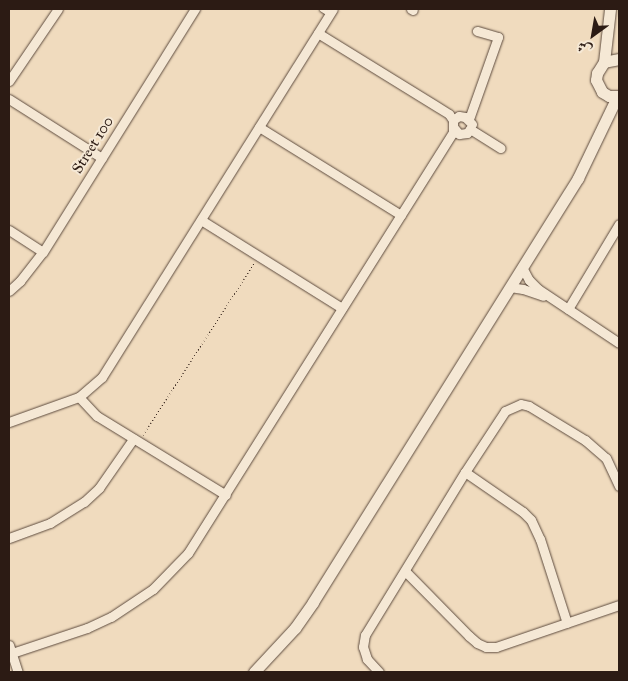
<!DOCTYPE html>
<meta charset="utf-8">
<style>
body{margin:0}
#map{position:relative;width:628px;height:681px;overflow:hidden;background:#f0dbbe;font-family:"IM FELL Great Primer",Amiri,serif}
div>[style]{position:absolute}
.path>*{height:1px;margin-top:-0.5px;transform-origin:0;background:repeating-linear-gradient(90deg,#2c1b14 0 1px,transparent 0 3.5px)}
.roads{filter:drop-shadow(0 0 1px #5d4b3e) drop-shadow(0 0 1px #5d4b3e)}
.service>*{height:4.5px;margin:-2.25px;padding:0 2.25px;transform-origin:2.25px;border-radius:2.25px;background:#f5e8d5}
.minor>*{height:9px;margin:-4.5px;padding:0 4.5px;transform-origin:4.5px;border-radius:4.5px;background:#f5e8d5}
.tertiary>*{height:11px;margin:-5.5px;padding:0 5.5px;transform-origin:5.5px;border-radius:5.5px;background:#f5e8d5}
span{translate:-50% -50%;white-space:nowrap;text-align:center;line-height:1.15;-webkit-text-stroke:4px #f5e8d5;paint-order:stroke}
.street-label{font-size:15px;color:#2c1b14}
.frame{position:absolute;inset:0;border:10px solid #2c1b14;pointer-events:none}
.north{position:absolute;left:568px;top:10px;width:50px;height:50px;-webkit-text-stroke:4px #f5e8d5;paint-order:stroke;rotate:212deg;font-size:14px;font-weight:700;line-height:20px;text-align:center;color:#2c1b14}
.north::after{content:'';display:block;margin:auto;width:18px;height:22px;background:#2c1b14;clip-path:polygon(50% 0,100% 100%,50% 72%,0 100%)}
</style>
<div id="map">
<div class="path">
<div style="left:143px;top:435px;width:206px;rotate:-57.1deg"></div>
</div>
<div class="roads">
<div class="service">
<div style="left:322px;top:9px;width:9px;rotate:32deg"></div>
</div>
<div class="minor">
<div style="left:411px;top:9px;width:2px;rotate:27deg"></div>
<div style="left:9px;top:81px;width:87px;rotate:-55.8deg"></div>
<div style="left:9px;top:99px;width:110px;rotate:32.4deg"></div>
<div style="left:469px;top:119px;width:87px;rotate:-70.5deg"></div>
<div style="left:498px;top:37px;width:22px;rotate:-164deg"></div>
<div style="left:453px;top:120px;width:7px;rotate:-34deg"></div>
<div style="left:459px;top:116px;width:6px;rotate:9deg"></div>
<div style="left:465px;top:117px;width:10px;rotate:45deg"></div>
<div style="left:259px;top:127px;width:167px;rotate:31.8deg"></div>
<div style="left:454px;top:128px;width:8px;rotate:50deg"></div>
<div style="left:459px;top:134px;width:8px;rotate:-7deg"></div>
<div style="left:467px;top:133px;width:5px;rotate:-53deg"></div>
<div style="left:470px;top:129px;width:36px;rotate:32deg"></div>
<div style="left:201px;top:220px;width:166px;rotate:32deg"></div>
<div style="left:9px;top:230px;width:40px;rotate:32.9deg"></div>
<div style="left:522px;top:267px;width:15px;rotate:62deg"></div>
<div style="left:529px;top:280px;width:13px;rotate:45deg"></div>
<div style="left:538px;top:289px;width:97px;rotate:33.7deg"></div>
<div style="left:510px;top:287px;width:13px;rotate:9deg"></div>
<div style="left:523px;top:289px;width:21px;rotate:19deg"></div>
<div style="left:9px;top:291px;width:15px;rotate:-42deg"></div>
<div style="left:20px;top:281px;width:37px;rotate:-52deg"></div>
<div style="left:43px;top:252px;width:287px;rotate:-58deg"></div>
<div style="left:568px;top:309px;width:99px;rotate:-59deg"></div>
<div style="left:79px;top:397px;width:26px;rotate:47deg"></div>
<div style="left:97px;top:416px;width:151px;rotate:31.5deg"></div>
<div style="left:9px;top:422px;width:74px;rotate:-19.7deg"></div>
<div style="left:79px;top:397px;width:30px;rotate:-41deg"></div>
<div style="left:102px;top:377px;width:434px;rotate:-57.9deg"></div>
<div style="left:465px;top:472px;width:70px;rotate:34.6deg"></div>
<div style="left:523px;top:512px;width:11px;rotate:45deg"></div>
<div style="left:531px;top:520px;width:21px;rotate:65deg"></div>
<div style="left:540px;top:539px;width:88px;rotate:72.2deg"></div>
<div style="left:9px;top:538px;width:44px;rotate:-20.1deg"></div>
<div style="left:50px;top:523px;width:40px;rotate:-32deg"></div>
<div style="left:84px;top:502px;width:21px;rotate:-43deg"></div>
<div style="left:99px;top:488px;width:60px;rotate:-55.2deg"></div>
<div style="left:405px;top:571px;width:91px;rotate:45.4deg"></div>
<div style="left:469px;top:636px;width:11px;rotate:41deg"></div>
<div style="left:477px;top:643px;width:10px;rotate:24deg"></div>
<div style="left:486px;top:647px;width:10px"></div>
<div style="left:496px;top:647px;width:130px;rotate:-18.9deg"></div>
<div style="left:9px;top:645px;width:28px;rotate:72deg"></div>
<div style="left:12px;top:653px;width:79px;rotate:-18.4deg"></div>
<div style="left:87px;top:628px;width:26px;rotate:-25deg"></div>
<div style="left:111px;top:617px;width:50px;rotate:-33.7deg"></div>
<div style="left:153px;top:589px;width:50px;rotate:-45.8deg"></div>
<div style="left:188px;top:553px;width:497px;rotate:-57.8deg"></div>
<div style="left:453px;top:133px;width:13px;rotate:-90deg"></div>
<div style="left:453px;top:120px;width:7px;rotate:-124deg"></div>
<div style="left:449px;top:114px;width:154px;rotate:-148.3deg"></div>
<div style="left:379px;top:672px;width:18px;rotate:-133deg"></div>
<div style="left:367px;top:659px;width:13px;rotate:-108deg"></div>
<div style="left:363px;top:647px;width:12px;rotate:-81deg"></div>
<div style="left:365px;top:635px;width:191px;rotate:-58.5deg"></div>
<div style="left:465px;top:472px;width:73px;rotate:-56.7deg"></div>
<div style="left:505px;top:411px;width:17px;rotate:-24deg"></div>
<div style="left:521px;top:404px;width:8px;rotate:14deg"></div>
<div style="left:529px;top:406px;width:66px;rotate:31.3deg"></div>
<div style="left:585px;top:440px;width:28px;rotate:41deg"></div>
<div style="left:606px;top:458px;width:31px;rotate:65deg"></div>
</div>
<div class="tertiary">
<div style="left:619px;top:59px;width:15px;rotate:169deg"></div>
<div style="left:604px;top:62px;width:13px;rotate:122deg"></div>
<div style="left:597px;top:73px;width:7px;rotate:98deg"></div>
<div style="left:596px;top:80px;width:13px;rotate:63deg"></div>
<div style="left:602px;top:92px;width:8px;rotate:30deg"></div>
<div style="left:609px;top:96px;width:10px"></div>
<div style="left:604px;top:62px;width:53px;rotate:-83.5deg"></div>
<div style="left:254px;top:672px;width:60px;rotate:-47deg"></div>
<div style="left:295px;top:628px;width:32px;rotate:-55deg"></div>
<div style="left:313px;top:602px;width:500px;rotate:-57.99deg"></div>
<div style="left:578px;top:178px;width:90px;rotate:-64.3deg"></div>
</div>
</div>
<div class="street-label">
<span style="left:93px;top:145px;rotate:-58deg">Street 100</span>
</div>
<div class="frame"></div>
<div class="north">ش</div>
</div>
